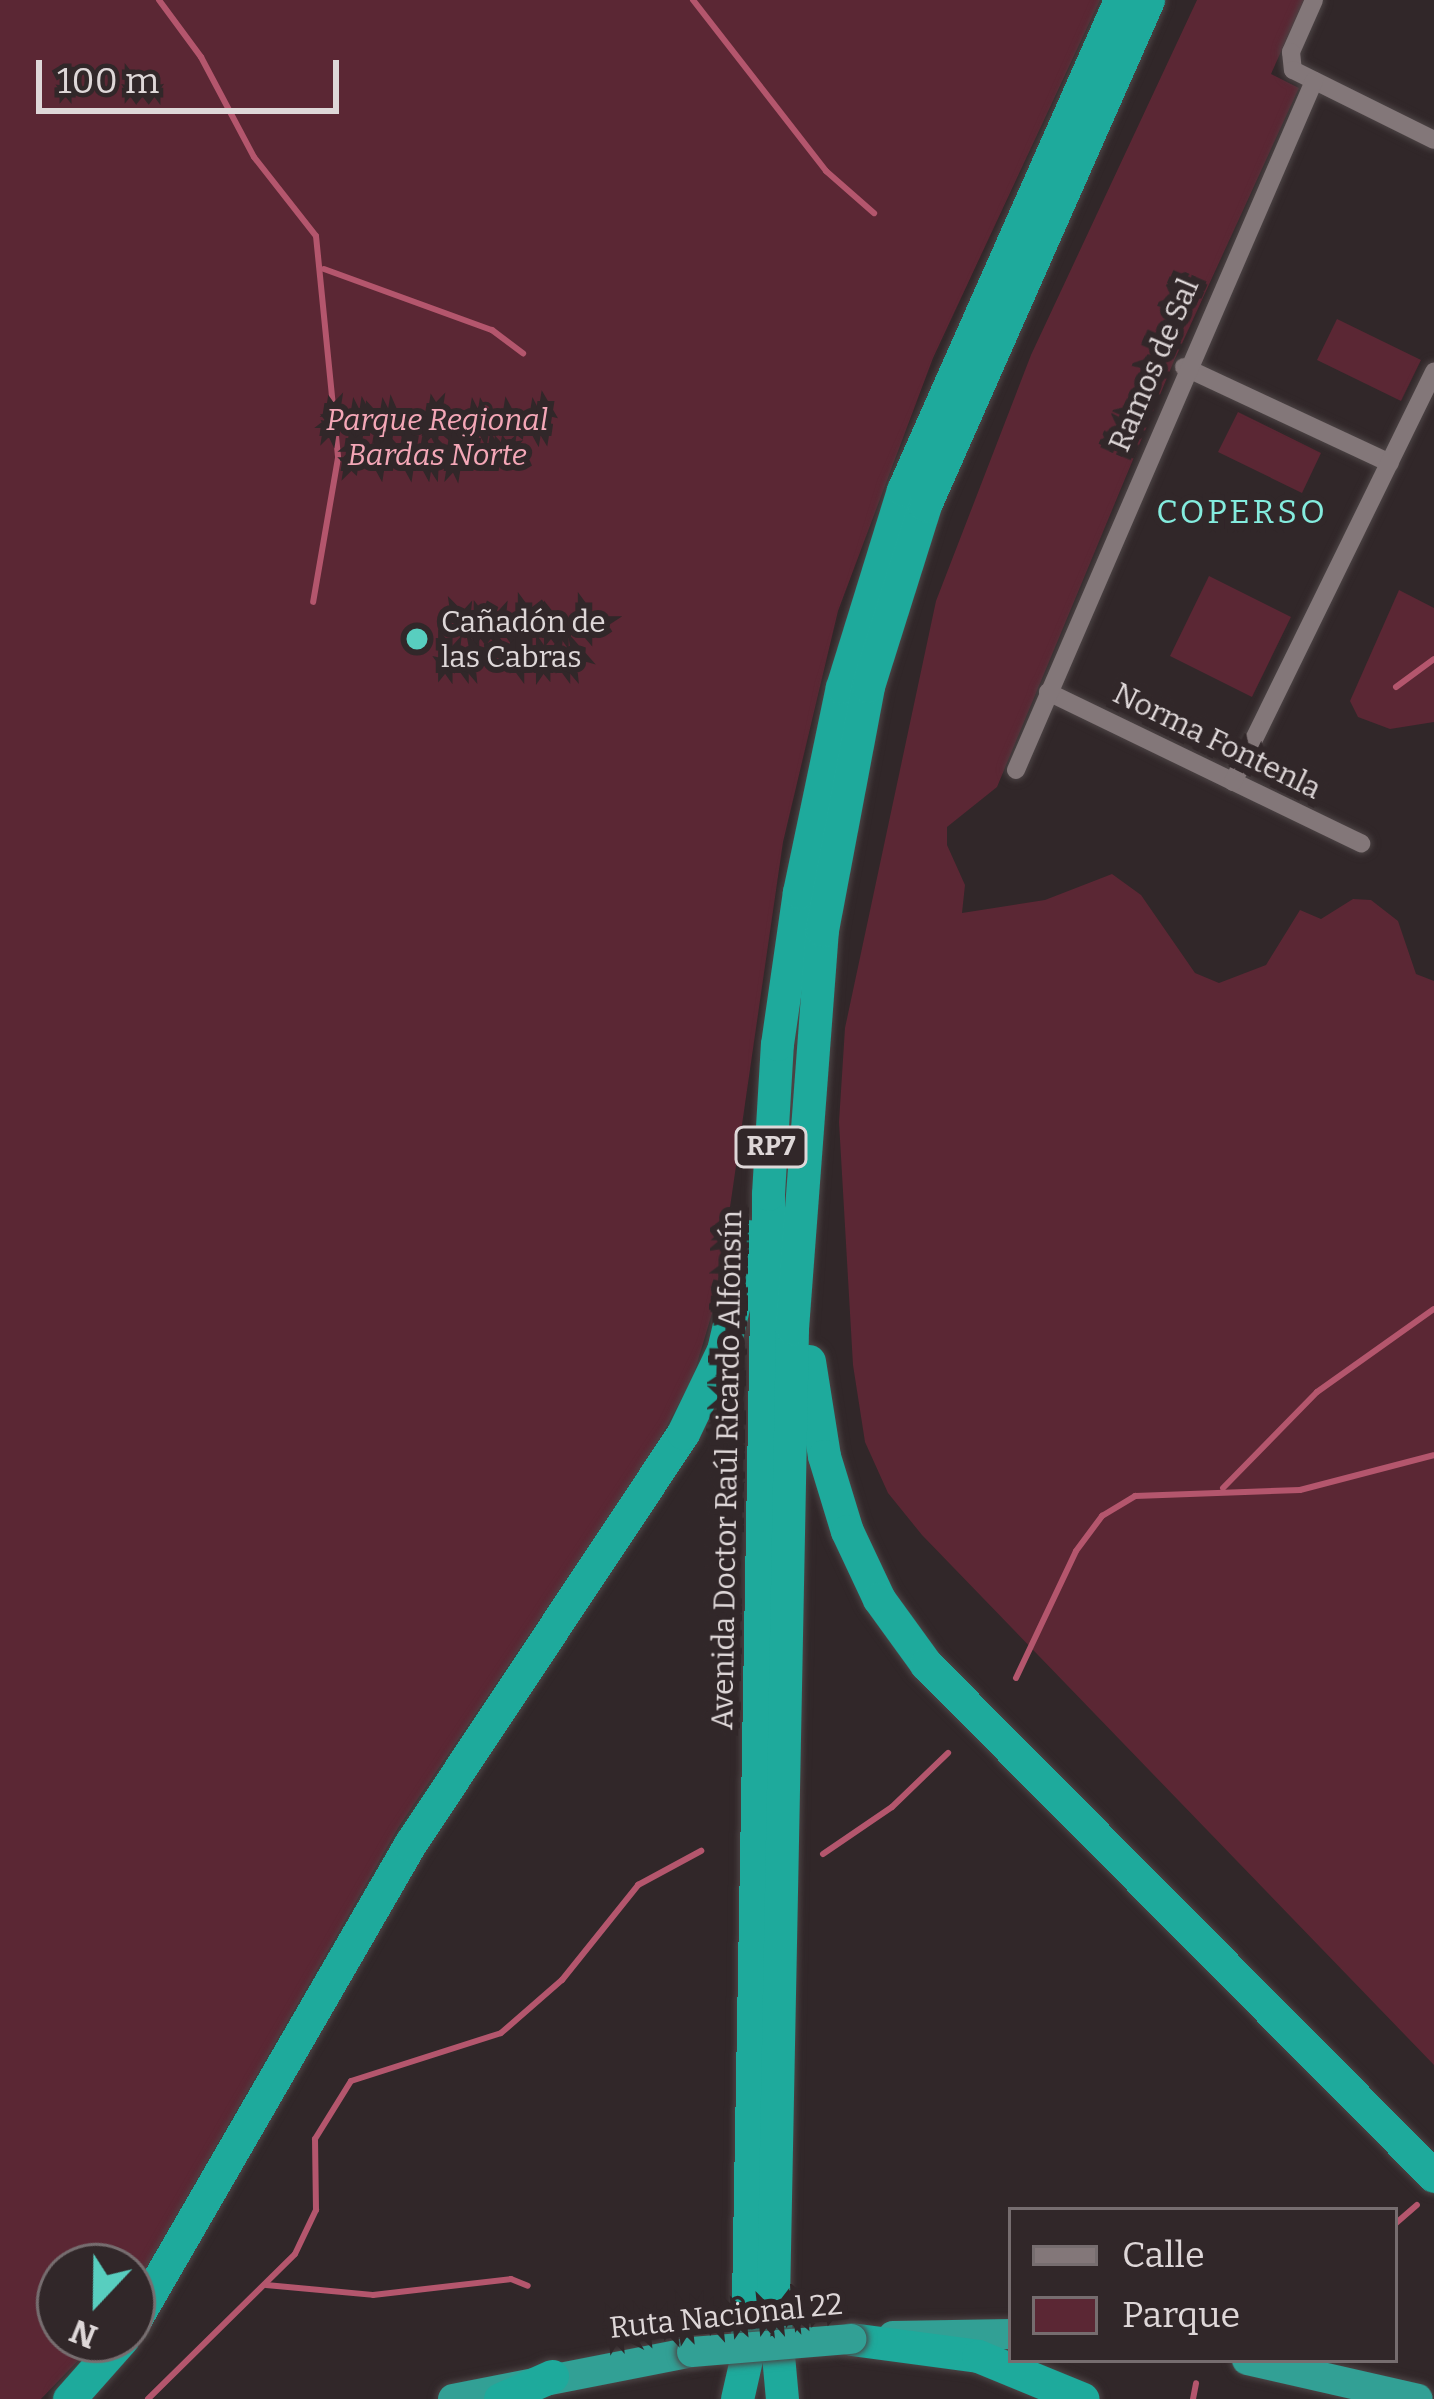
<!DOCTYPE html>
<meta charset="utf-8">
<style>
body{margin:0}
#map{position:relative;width:1434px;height:2399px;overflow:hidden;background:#312729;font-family:Bitter,serif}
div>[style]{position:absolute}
.green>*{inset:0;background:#5b2734}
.stream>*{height:6px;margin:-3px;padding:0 3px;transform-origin:3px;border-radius:3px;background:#b4566d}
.roads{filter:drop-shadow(0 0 3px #4c4445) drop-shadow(0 0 3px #4c4445)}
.minor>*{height:18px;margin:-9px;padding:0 9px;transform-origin:9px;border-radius:9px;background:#837779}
.trunk>*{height:30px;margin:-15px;padding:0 15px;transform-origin:15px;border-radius:15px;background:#32a095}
.motorway>*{height:33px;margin:-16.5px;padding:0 16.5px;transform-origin:16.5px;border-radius:16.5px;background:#1eaa9c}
.bridges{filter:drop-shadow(0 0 3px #4c4445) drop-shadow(0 0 3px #4c4445)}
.trunk-bridge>*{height:30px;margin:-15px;padding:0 15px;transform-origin:15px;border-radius:15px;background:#32a095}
.dots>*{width:33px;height:33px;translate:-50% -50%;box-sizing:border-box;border:6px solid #312729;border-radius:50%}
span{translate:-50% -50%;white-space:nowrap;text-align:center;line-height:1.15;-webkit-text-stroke:12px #312729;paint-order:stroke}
.shield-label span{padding:3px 9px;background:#312729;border:3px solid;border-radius:9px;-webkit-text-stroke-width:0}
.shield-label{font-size:27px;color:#ded7d8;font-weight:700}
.street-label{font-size:30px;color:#ded7d8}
.park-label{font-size:30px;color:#f4a7b7;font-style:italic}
.poi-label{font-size:30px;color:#ded7d8}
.left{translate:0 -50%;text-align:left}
.neighbourhood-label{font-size:33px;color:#84ecde;letter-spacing:3px}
.legend{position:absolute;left:1008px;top:2207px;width:390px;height:156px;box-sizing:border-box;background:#312729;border:3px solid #766d6f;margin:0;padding:15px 21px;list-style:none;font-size:36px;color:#ded7d8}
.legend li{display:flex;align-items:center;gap:24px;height:60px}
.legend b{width:60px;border:3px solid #766d6f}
.north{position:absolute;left:36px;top:2243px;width:120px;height:120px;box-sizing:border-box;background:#312729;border:3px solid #766d6f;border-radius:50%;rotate:202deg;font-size:33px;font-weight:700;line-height:48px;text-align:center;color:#ded7d8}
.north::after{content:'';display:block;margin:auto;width:42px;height:54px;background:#58cebf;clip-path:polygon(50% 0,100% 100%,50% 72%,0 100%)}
.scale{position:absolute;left:36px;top:60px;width:303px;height:54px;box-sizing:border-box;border:6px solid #ded7d8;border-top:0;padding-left:15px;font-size:36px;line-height:42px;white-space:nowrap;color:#ded7d8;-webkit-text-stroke:9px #312729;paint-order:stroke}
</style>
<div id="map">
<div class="green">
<div style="clip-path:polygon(0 0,1100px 0,933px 358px,838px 611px,783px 842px,717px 1297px,692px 1380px,650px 1456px,398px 1828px,132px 2293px,132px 2267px,60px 2267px,60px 2339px,99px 2339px,41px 2399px,0 2399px)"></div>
<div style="clip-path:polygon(1197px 0,1304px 0,1271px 74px,1299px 88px,1174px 361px,997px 787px,947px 827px,947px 845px,965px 885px,962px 913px,1045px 900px,1112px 874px,1141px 895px,1195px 973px,1219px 983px,1266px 965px,1300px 910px,1321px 919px,1353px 899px,1371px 900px,1398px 921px,1416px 974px,1434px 981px,1434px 2065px,922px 1535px,888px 1493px,865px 1442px,853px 1365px,839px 1122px,845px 1028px,936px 601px,1031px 355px)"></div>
<div style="clip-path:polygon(1337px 319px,1421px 360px,1401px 401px,1317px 360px)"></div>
<div style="clip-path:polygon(1238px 412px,1321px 453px,1302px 493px,1218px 452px)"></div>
<div style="clip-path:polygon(1209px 576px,1291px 617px,1252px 697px,1170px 656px)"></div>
<div style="clip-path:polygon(1399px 590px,1434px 608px,1434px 722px,1390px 729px,1358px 717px,1350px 701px)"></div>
</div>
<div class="stream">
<div style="left:159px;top:0;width:71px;rotate:53.6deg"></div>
<div style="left:201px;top:57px;width:113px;rotate:62.1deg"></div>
<div style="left:254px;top:157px;width:100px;rotate:51.9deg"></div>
<div style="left:316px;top:236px;width:223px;rotate:84.3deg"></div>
<div style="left:338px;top:458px;width:146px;rotate:99.8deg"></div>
<div style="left:693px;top:0;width:217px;rotate:52.1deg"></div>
<div style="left:826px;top:171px;width:64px;rotate:41.2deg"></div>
<div style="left:324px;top:269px;width:179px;rotate:20deg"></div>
<div style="left:492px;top:330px;width:39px;rotate:37deg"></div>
<div style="left:1396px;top:687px;width:47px;rotate:-36.4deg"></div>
<div style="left:1223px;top:1488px;width:134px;rotate:-45.6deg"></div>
<div style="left:1317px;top:1392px;width:143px;rotate:-35.4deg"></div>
<div style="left:1016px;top:1678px;width:140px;rotate:-64.7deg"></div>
<div style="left:1076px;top:1551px;width:44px;rotate:-53.4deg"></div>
<div style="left:1102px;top:1516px;width:39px;rotate:-31deg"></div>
<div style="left:1135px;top:1496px;width:165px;rotate:-2.1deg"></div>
<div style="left:1300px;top:1490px;width:138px;rotate:-14.6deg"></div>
<div style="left:823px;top:1854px;width:83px;rotate:-34.3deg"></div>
<div style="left:892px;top:1807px;width:78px;rotate:-44deg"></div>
<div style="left:1395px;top:2224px;width:29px;rotate:-41deg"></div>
<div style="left:266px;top:2285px;width:107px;rotate:5.3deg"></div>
<div style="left:373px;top:2295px;width:139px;rotate:-6.6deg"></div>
<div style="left:511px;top:2279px;width:18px;rotate:22deg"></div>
<div style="left:148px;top:2399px;width:206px;rotate:-44.6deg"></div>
<div style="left:295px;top:2254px;width:49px;rotate:-64.5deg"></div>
<div style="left:316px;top:2210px;width:71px;rotate:-90.8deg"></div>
<div style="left:315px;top:2139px;width:68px;rotate:-58.2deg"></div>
<div style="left:351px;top:2081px;width:157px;rotate:-17.7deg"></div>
<div style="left:501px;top:2033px;width:81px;rotate:-41deg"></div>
<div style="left:562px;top:1980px;width:122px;rotate:-51.3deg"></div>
<div style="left:638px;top:1885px;width:72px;rotate:-28.4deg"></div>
<div style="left:1193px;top:2399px;width:16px;rotate:-79deg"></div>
</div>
<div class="roads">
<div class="minor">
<div style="left:1314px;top:0;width:57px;rotate:113.9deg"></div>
<div style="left:1291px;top:52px;width:18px;rotate:84deg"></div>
<div style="left:1293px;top:70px;width:157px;rotate:26.4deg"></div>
<div style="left:1184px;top:367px;width:227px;rotate:25deg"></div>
<div style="left:1048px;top:692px;width:348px;rotate:25.8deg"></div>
<div style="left:1016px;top:770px;width:751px;rotate:-66.61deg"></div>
<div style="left:1233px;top:782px;width:457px;rotate:-63.9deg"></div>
</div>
<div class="trunk">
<div style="left:893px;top:2336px;width:118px;rotate:-1deg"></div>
<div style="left:1247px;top:2360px;width:175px;rotate:12.8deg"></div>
<div style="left:453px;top:2399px;width:244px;rotate:-11.1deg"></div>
</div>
<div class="motorway">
<div style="left:809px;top:1361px;width:96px;rotate:81deg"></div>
<div style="left:824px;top:1456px;width:78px;rotate:73deg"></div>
<div style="left:847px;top:1531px;width:75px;rotate:64.8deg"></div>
<div style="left:879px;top:1599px;width:80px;rotate:54.1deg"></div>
<div style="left:926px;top:1664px;width:721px;rotate:45.22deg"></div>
<div style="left:132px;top:2325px;width:556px;rotate:-59.97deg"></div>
<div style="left:410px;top:1844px;width:493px;rotate:-56.4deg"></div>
<div style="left:683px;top:1433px;width:92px;rotate:-64.3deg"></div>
<div style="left:723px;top:1350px;width:117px;rotate:-76.7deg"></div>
<div style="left:851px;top:2339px;width:128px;rotate:7.6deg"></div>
<div style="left:978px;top:2356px;width:113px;rotate:22.3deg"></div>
<div style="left:69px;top:2399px;width:80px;rotate:-48.5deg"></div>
<div style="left:500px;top:2399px;width:57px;rotate:-23.9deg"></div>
<div style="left:737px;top:2399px;width:45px;rotate:-77.2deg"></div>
<div style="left:747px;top:2355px;width:1161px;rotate:-88.96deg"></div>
<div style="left:768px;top:1194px;width:150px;rotate:-86.6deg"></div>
<div style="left:777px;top:1044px;width:154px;rotate:-81.8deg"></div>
<div style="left:799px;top:892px;width:209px;rotate:-78.2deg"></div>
<div style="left:842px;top:687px;width:206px;rotate:-72.8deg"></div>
<div style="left:903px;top:490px;width:536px;rotate:-66.11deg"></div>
<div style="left:782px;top:2399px;width:98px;rotate:-95.2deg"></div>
<div style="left:773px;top:2301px;width:973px;rotate:-88.88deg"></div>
<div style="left:792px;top:1328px;width:399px;rotate:-85.7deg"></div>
<div style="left:822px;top:930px;width:248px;rotate:-79.3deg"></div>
<div style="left:868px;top:686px;width:190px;rotate:-72.5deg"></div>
<div style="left:925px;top:505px;width:552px;rotate:-66.17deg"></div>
</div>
</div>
<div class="bridges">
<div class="trunk-bridge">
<div style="left:692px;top:2352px;width:160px;rotate:-4.7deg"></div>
</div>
</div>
<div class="dots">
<div style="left:417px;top:639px;background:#58cebf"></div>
</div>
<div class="shield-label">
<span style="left:771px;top:1147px">RP7</span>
</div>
<div class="street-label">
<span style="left:1154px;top:365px;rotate:-67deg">Ramos de Sal</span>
<span style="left:1217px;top:741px;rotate:26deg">Norma Fontenla</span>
<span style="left:727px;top:1470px;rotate:-89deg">Avenida Doctor Raúl Ricardo Alfonsín</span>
<span style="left:726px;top:2316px;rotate:-6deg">Ruta Nacional 22</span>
</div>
<div class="park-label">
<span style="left:437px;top:437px">Parque Regional<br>Bardas Norte</span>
</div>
<div class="poi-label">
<span class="left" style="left:441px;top:639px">Cañadón de<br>las Cabras</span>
</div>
<div class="neighbourhood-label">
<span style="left:1242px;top:513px">COPERSO</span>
</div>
<ul class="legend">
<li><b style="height:15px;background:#837779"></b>Calle</li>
<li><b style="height:33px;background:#5b2734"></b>Parque</li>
</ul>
<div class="north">N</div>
<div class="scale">100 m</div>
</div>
